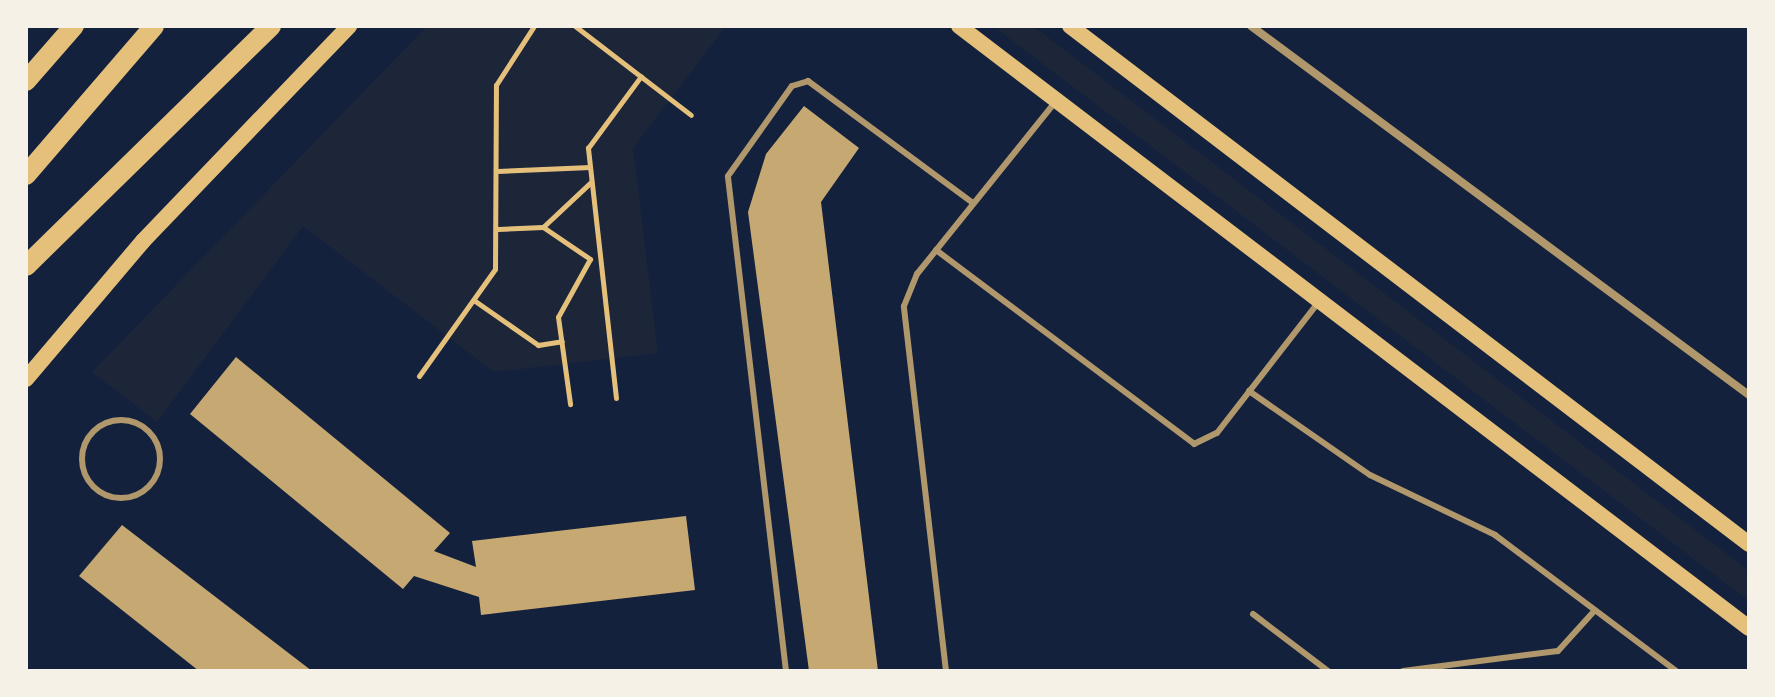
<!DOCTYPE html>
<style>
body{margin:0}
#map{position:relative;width:1775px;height:697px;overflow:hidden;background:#14213d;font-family:"Nunito Sans",sans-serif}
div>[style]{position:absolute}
.green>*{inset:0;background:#1d2539}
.building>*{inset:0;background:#c6a872}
.path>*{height:5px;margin:-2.5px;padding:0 2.5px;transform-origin:2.5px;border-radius:2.5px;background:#e5c07b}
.service>*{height:6px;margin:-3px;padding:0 3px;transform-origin:3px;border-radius:3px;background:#b1986c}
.service>.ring{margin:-3px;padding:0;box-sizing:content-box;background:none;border:6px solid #b1986c;border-radius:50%}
.minor>*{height:8px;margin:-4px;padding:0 4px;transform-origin:4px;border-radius:4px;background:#b1986c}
.secondary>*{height:16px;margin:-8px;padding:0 8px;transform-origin:8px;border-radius:8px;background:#e5c07b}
.primary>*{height:20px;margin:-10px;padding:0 10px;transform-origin:10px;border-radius:10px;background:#e5c07b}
span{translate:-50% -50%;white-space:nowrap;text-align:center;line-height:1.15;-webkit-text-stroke:8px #f6f1e7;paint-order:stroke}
.frame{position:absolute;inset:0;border:28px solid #f6f1e7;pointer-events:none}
</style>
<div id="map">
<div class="green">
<div style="clip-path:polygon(427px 26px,726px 26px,633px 148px,658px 353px,494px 372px,303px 226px,157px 422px,92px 372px)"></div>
<div style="clip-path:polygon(993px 26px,1033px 26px,1749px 571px,1749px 601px)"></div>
</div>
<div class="building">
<div style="clip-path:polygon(804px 106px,859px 148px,821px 202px,878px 671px,809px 671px,748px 212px,766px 154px)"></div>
<div style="clip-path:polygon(236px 357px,450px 533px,434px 551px,476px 567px,472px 541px,686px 516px,695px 590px,481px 615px,479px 597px,414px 576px,403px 589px,190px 414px)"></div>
<div style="clip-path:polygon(122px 525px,312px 671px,199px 671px,79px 576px)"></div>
</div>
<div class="path">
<div style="left:575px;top:26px;width:146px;rotate:37.5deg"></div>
<div style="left:497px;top:171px;width:93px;rotate:-2.5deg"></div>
<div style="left:543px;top:227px;width:66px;rotate:-43.2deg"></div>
<div style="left:498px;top:229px;width:45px;rotate:-2.5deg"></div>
<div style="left:543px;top:227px;width:57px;rotate:34.2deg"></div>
<div style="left:590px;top:259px;width:66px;rotate:118.9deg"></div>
<div style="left:558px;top:317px;width:88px;rotate:82.1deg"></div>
<div style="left:475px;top:301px;width:77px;rotate:34.9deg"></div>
<div style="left:538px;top:345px;width:24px;rotate:-9deg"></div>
<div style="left:419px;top:376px;width:131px;rotate:-54.6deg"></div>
<div style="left:495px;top:269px;width:184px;rotate:-89.7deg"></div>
<div style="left:496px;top:85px;width:70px;rotate:-57.2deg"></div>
<div style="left:616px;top:398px;width:252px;rotate:-96.4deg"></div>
<div style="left:588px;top:148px;width:89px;rotate:-53.6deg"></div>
</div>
<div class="service">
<div style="left:936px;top:250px;width:323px;rotate:36.9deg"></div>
<div style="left:1194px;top:444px;width:25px;rotate:-26deg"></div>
<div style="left:1217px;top:433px;width:165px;rotate:-52.2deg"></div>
<div style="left:1249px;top:391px;width:147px;rotate:34.8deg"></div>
<div style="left:1370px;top:475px;width:139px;rotate:25.6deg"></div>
<div style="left:1495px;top:535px;width:226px;rotate:36.9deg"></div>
<div class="ring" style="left:82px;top:420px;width:72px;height:72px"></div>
<div style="left:1253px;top:614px;width:94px;rotate:37.2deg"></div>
<div style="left:786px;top:671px;width:498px;rotate:-96.7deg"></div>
<div style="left:728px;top:176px;width:110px;rotate:-54.6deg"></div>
<div style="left:792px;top:86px;width:17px;rotate:-17deg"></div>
<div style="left:808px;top:81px;width:205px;rotate:36.5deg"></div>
<div style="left:946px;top:671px;width:367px;rotate:-96.6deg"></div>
<div style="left:904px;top:306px;width:35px;rotate:-68deg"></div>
<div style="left:917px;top:274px;width:222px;rotate:-51.2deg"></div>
<div style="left:1403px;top:671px;width:156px;rotate:-7.4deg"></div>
<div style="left:1558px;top:651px;width:55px;rotate:-47.9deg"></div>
</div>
<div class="minor">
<div style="left:1251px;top:26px;width:620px;rotate:36.54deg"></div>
</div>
<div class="secondary">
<div style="left:959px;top:26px;width:993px;rotate:37.31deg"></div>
<div style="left:1070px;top:26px;width:854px;rotate:37.34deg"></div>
<div style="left:26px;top:379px;width:181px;rotate:-49.7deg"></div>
<div style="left:143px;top:241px;width:298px;rotate:-46.2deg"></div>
</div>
<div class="primary">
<div style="left:26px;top:81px;width:73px;rotate:-48.9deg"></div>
<div style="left:26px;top:175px;width:196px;rotate:-49.3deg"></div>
<div style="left:26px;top:266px;width:343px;rotate:-44.4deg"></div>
</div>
<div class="frame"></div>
</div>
